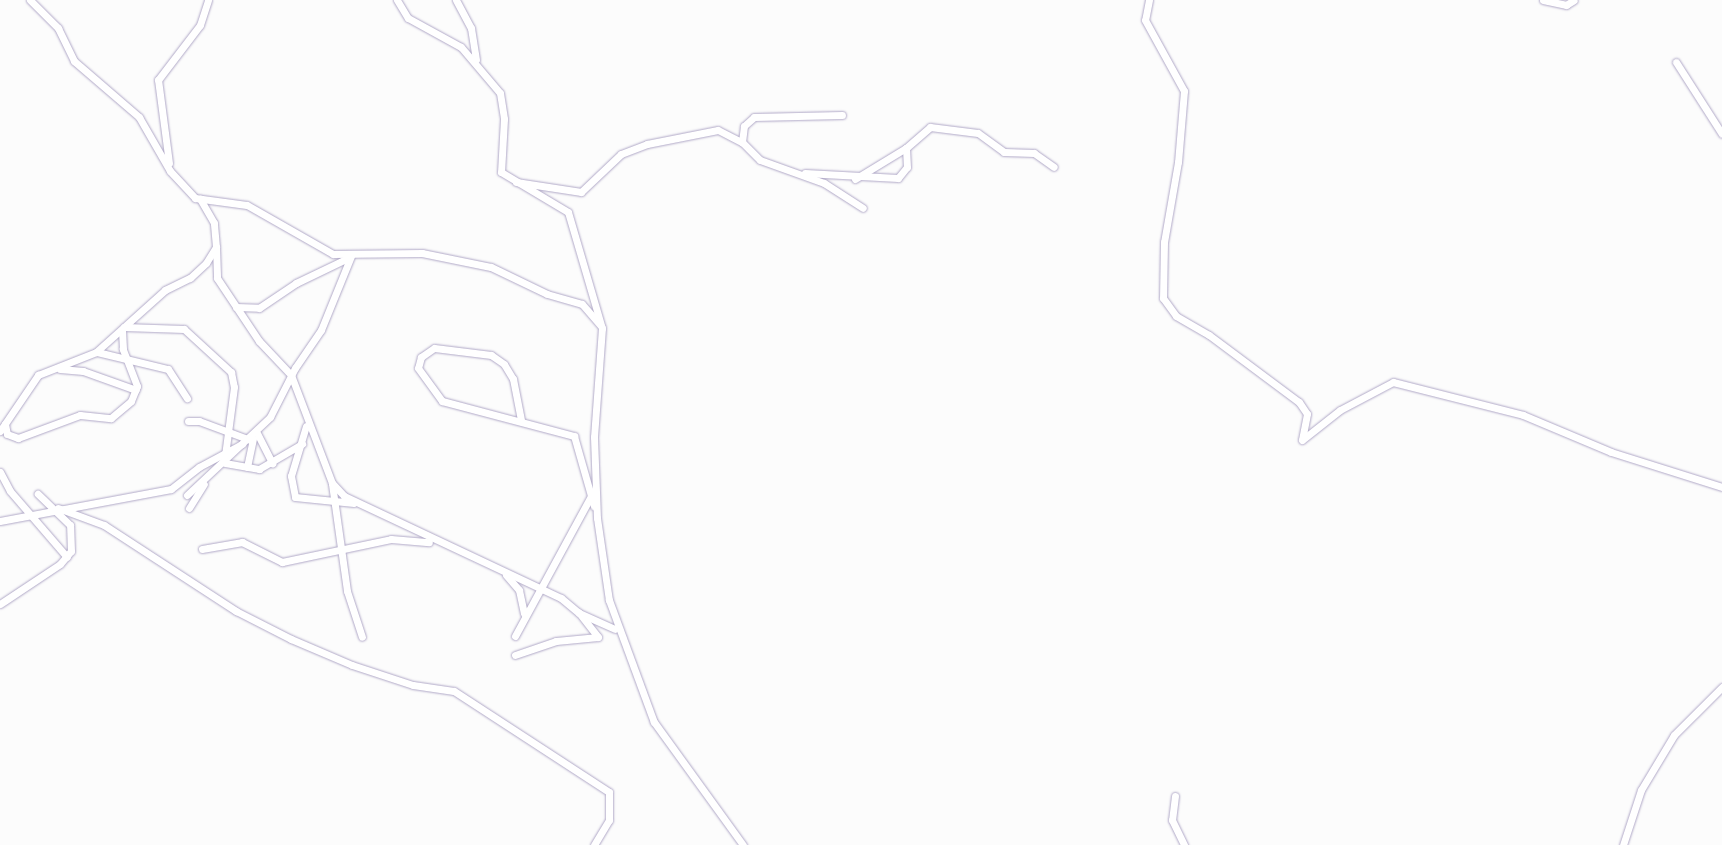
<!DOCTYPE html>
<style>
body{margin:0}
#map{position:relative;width:1722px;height:845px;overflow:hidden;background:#fcfcfc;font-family:"Alegreya Sans",sans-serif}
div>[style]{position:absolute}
.roads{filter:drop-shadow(0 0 1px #b0a8c7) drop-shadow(0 0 1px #b0a8c7)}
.minor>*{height:7px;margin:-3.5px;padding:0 3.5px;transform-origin:3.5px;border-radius:3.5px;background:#fff}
span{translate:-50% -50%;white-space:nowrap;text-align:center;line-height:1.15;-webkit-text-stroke:4px #fff;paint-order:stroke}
</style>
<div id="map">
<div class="roads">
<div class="minor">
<div style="left:30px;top:0;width:40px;rotate:45deg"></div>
<div style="left:58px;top:28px;width:37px;rotate:64deg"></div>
<div style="left:74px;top:61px;width:86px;rotate:40.7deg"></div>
<div style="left:139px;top:117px;width:62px;rotate:60.1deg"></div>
<div style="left:170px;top:171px;width:37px;rotate:47deg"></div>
<div style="left:195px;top:198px;width:52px;rotate:7.7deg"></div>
<div style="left:247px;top:205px;width:99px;rotate:29.7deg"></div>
<div style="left:333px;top:254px;width:89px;rotate:-0.6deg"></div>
<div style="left:422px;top:253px;width:70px;rotate:11.5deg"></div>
<div style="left:491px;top:267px;width:62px;rotate:25.7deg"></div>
<div style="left:547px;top:294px;width:36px;rotate:16deg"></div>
<div style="left:582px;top:304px;width:28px;rotate:49deg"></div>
<div style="left:397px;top:0;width:21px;rotate:59deg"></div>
<div style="left:408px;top:18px;width:60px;rotate:28.7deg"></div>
<div style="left:461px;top:47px;width:60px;rotate:49.7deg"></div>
<div style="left:500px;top:93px;width:26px;rotate:81deg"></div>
<div style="left:504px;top:119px;width:53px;rotate:93.2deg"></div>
<div style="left:501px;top:172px;width:78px;rotate:30.8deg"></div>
<div style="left:568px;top:212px;width:121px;rotate:73.7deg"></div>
<div style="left:602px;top:328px;width:109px;rotate:94.2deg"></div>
<div style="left:594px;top:437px;width:81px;rotate:87.9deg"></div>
<div style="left:597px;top:518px;width:83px;rotate:81.7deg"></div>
<div style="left:609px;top:600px;width:130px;rotate:69.8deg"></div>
<div style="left:654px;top:722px;width:152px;rotate:54.1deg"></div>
<div style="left:456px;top:0;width:32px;rotate:62deg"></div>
<div style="left:471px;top:28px;width:32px;rotate:81deg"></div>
<div style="left:1149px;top:0;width:20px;rotate:101deg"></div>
<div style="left:1145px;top:20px;width:81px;rotate:61.2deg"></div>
<div style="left:1184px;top:91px;width:71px;rotate:94.8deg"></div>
<div style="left:1178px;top:162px;width:81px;rotate:99.9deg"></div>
<div style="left:1164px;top:242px;width:56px;rotate:91deg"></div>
<div style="left:1163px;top:298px;width:22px;rotate:54deg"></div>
<div style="left:1176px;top:316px;width:38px;rotate:30deg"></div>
<div style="left:1209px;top:335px;width:112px;rotate:36.7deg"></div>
<div style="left:1299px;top:402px;width:14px;rotate:56deg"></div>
<div style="left:1307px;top:414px;width:26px;rotate:101deg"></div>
<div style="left:1543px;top:0;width:24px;rotate:12deg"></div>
<div style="left:1566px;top:5px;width:9px;rotate:-32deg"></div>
<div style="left:1676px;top:62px;width:85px;rotate:57.4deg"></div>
<div style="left:742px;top:142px;width:16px;rotate:-83deg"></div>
<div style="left:744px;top:126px;width:13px;rotate:-42deg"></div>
<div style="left:754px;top:117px;width:88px;rotate:-1.3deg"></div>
<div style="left:169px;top:163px;width:84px;rotate:-97.5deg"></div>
<div style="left:158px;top:80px;width:69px;rotate:-52.6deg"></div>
<div style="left:200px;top:25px;width:26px;rotate:-72deg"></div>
<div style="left:805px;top:173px;width:93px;rotate:3.1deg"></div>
<div style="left:898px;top:178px;width:14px;rotate:-51deg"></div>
<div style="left:907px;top:167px;width:19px;rotate:-93deg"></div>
<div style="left:906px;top:148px;width:32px;rotate:-41deg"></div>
<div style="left:930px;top:127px;width:48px;rotate:7.1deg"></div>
<div style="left:978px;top:133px;width:32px;rotate:36deg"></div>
<div style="left:1004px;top:152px;width:30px;rotate:2deg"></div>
<div style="left:1034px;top:153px;width:24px;rotate:35deg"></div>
<div style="left:855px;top:179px;width:60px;rotate:-31.3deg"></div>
<div style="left:516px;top:182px;width:66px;rotate:8.7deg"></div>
<div style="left:581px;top:192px;width:55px;rotate:-43.5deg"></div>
<div style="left:621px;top:154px;width:28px;rotate:-21deg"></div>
<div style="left:647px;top:144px;width:72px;rotate:-11.2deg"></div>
<div style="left:718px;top:130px;width:27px;rotate:27deg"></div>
<div style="left:742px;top:142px;width:25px;rotate:45deg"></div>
<div style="left:760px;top:160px;width:68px;rotate:19.8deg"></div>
<div style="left:824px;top:183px;width:46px;rotate:32.7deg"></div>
<div style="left:216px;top:247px;width:31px;rotate:88deg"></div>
<div style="left:217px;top:278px;width:76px;rotate:56.3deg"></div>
<div style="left:259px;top:341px;width:47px;rotate:46.7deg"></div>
<div style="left:291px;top:375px;width:116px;rotate:69.2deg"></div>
<div style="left:332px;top:483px;width:18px;rotate:47deg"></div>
<div style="left:344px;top:496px;width:240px;rotate:25.2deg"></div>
<div style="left:561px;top:598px;width:23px;rotate:40deg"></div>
<div style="left:236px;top:307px;width:23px;rotate:2deg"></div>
<div style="left:259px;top:308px;width:45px;rotate:-34deg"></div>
<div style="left:296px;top:283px;width:58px;rotate:-25.7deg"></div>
<div style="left:124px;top:327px;width:60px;rotate:1.9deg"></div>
<div style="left:184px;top:329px;width:64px;rotate:42.5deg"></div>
<div style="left:231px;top:372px;width:15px;rotate:79deg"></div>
<div style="left:234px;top:387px;width:69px;rotate:97.5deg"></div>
<div style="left:97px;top:352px;width:73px;rotate:13.5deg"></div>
<div style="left:168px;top:369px;width:35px;rotate:57deg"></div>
<div style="left:60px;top:369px;width:23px;rotate:5deg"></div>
<div style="left:83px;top:371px;width:56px;rotate:19.7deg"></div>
<div style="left:521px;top:420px;width:42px;rotate:-101deg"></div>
<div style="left:513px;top:379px;width:17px;rotate:-121deg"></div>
<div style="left:504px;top:364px;width:16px;rotate:-145deg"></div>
<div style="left:491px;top:355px;width:57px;rotate:-173deg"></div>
<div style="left:434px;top:348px;width:16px;rotate:145deg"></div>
<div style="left:421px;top:357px;width:11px;rotate:105deg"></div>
<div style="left:418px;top:368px;width:41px;rotate:54deg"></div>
<div style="left:442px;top:401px;width:137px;rotate:14.9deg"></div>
<div style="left:574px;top:436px;width:73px;rotate:74.1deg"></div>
<div style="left:188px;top:421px;width:11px"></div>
<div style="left:199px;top:421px;width:54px;rotate:20.4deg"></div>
<div style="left:5px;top:424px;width:10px;rotate:79deg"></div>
<div style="left:7px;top:434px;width:12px;rotate:20deg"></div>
<div style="left:18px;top:438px;width:66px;rotate:-20.4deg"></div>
<div style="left:80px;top:415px;width:31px;rotate:6deg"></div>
<div style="left:111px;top:418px;width:26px;rotate:-40deg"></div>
<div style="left:131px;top:401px;width:16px;rotate:-68deg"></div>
<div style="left:137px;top:386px;width:40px;rotate:-111deg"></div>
<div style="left:123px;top:349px;width:19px;rotate:-93deg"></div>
<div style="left:306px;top:426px;width:52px;rotate:106.7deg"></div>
<div style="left:291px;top:476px;width:21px;rotate:79deg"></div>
<div style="left:295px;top:497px;width:59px;rotate:5.8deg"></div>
<div style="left:0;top:431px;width:68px;rotate:-55.8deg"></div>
<div style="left:38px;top:375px;width:62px;rotate:-21.6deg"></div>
<div style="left:96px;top:352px;width:93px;rotate:-41.9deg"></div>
<div style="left:165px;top:290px;width:28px;rotate:-26deg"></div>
<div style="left:190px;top:278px;width:22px;rotate:-43deg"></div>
<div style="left:206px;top:263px;width:19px;rotate:-58deg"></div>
<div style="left:216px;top:247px;width:24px;rotate:-95deg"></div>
<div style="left:214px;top:223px;width:28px;rotate:-120deg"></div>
<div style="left:257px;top:433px;width:34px;rotate:63deg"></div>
<div style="left:1302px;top:440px;width:48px;rotate:-38.3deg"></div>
<div style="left:1340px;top:410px;width:60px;rotate:-27.8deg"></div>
<div style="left:1393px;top:382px;width:134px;rotate:14.2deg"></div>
<div style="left:1523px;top:415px;width:95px;rotate:22.8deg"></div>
<div style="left:1611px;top:452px;width:116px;rotate:17.5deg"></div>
<div style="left:225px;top:463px;width:35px;rotate:10deg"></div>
<div style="left:259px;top:469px;width:50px;rotate:-30.2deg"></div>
<div style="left:247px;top:467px;width:29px;rotate:-78deg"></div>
<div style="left:0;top:472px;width:21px;rotate:62deg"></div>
<div style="left:10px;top:491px;width:87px;rotate:49.2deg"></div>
<div style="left:332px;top:484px;width:108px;rotate:82deg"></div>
<div style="left:347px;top:591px;width:48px;rotate:71.9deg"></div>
<div style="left:187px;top:495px;width:114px;rotate:-43.2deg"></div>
<div style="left:270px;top:417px;width:55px;rotate:-63deg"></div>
<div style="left:295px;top:368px;width:46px;rotate:-55.6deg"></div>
<div style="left:321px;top:330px;width:80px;rotate:-67.9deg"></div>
<div style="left:58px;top:508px;width:49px;rotate:20.3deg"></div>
<div style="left:104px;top:525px;width:158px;rotate:33.1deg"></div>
<div style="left:236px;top:611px;width:62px;rotate:27deg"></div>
<div style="left:291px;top:639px;width:66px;rotate:23.1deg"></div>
<div style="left:352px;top:665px;width:64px;rotate:18.2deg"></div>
<div style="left:413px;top:685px;width:41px;rotate:8.3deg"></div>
<div style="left:454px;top:691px;width:185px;rotate:33.1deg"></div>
<div style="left:609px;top:792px;width:28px;rotate:90deg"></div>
<div style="left:609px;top:820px;width:29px;rotate:121deg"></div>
<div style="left:189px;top:508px;width:28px;rotate:-58deg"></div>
<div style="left:0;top:521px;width:174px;rotate:-10.6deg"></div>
<div style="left:171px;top:489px;width:36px;rotate:-38deg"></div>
<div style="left:199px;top:467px;width:49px;rotate:-28.1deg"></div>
<div style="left:202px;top:549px;width:41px;rotate:-9.9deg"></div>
<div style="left:242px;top:542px;width:45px;rotate:26.6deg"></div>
<div style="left:282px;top:562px;width:111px;rotate:-11.9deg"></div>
<div style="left:391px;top:539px;width:38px;rotate:5deg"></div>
<div style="left:506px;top:575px;width:20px;rotate:49deg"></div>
<div style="left:519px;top:590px;width:24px;rotate:78deg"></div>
<div style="left:0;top:604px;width:72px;rotate:-33.7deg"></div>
<div style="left:60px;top:564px;width:17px;rotate:-50deg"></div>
<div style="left:71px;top:551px;width:26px;rotate:-92deg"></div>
<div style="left:70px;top:525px;width:45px;rotate:-135.9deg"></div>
<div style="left:515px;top:636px;width:159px;rotate:-61.5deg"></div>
<div style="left:515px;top:655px;width:43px;rotate:-18.9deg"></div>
<div style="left:556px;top:641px;width:42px;rotate:-5.4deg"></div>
<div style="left:598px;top:637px;width:31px;rotate:-128deg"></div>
<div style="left:579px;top:613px;width:39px;rotate:24deg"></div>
<div style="left:1175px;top:796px;width:24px;rotate:97deg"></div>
<div style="left:1172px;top:820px;width:28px;rotate:64deg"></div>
<div style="left:1623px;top:845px;width:58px;rotate:-71.9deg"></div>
<div style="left:1641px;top:790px;width:64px;rotate:-59deg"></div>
<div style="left:1674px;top:735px;width:68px;rotate:-45deg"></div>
</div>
</div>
</div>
